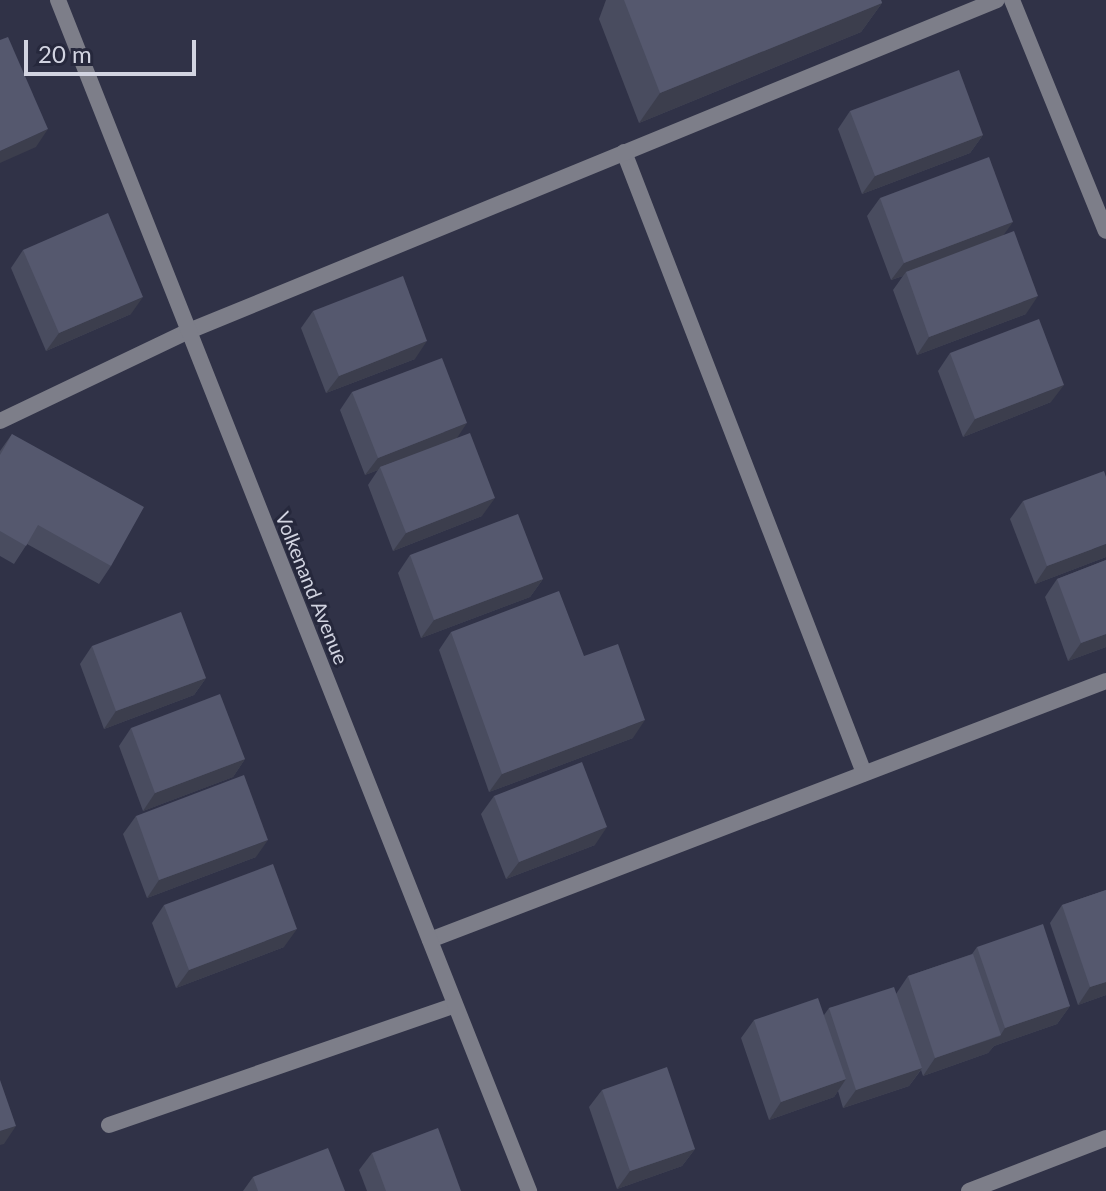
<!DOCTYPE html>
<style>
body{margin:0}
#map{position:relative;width:1106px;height:1191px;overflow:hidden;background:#303247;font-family:Lato,sans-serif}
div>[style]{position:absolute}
.lane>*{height:16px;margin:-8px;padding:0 8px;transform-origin:8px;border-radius:8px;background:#7d7e89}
.street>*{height:16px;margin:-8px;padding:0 8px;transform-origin:8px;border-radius:8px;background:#7d7e89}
.wall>*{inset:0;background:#494c5f}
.shaded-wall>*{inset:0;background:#3c3e4d}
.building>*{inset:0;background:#55586e}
span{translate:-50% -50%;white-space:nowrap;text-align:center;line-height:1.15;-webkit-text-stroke:6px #26283c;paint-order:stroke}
.street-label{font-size:20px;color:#d2d4e1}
.scale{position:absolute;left:24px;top:40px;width:172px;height:36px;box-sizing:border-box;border:4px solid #d2d4e1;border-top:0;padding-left:10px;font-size:24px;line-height:28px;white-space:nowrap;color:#d2d4e1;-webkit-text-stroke:6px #26283c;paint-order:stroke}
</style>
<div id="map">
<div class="lane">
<div style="left:624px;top:152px;width:666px;rotate:68.87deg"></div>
<div style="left:0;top:421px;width:209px;rotate:-25.5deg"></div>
<div style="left:189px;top:331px;width:873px;rotate:-22.28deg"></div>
<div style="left:430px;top:940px;width:724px;rotate:-20.96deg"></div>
<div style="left:109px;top:1125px;width:366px;rotate:-19.1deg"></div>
</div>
<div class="street">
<div style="left:58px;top:0;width:1281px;rotate:68.42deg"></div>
<div style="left:1012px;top:0;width:249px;rotate:67.9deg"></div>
<div style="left:969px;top:1191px;width:147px;rotate:-21.1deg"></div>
</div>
<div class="wall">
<div style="clip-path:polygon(606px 0,881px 0,882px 3px,861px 32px,639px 123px,599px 19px)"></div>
<div style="clip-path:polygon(850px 111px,983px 135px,970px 153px,862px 194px,838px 129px)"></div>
<div style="clip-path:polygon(880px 198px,1003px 235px,1026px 314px,917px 355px,893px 290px,903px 276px,891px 280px,867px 216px)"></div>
<div style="clip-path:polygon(23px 250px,131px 314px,46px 351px,11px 268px)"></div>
<div style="clip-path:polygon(313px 311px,415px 359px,326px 393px,301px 328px)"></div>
<div style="clip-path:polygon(950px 353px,1051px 402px,963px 437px,938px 371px)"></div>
<div style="clip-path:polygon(352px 392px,457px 438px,482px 516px,393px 551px,368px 485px,378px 470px,365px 475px,340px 410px)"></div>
<div style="clip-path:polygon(12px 434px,111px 566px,99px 584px,27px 544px,14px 564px,0 556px,0 451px)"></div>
<div style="clip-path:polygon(1023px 501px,1106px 557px,1035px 584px,1010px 519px)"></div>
<div style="clip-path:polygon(410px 555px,543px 579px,530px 597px,421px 638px,398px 573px)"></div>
<div style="clip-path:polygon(1106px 560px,1106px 647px,1068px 661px,1045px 597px,1057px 579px)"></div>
<div style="clip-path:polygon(451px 632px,584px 656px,633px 738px,489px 792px,439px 650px)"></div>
<div style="clip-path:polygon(92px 646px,206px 678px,194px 695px,104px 729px,80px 664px)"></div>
<div style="clip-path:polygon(131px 728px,245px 759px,233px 777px,143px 811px,119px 746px)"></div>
<div style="clip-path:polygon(494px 796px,595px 845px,506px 879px,481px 814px)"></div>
<div style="clip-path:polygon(136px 816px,256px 857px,147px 898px,123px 834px)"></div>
<div style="clip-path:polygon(1106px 890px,1106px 995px,1078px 1005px,1050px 923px,1062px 905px)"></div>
<div style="clip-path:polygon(164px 905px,284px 947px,176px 988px,152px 923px)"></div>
<div style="clip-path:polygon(977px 947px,1070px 1006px,1057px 1024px,994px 1046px,988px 1053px,923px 1076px,921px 1070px,909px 1086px,843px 1108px,838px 1091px,834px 1097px,769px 1120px,741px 1038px,754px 1020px,824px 1015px,829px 1008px,896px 994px,908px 976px,972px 954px)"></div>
<div style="clip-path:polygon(602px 1090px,695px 1149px,682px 1166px,617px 1189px,589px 1107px)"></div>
<div style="clip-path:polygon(372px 1153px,461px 1191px,367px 1191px,359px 1170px)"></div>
<div style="clip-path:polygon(253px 1177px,345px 1191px,243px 1191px)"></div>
</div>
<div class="shaded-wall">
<div style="clip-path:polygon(882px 3px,861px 32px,639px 123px,660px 93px)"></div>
<div style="clip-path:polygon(48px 129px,36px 147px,0 163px,0 151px)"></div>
<div style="clip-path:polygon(983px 135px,970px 153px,862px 194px,875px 176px)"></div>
<div style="clip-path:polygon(1013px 222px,1000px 240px,906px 272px,903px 276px,891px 280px,904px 263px)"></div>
<div style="clip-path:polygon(1038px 296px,1026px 314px,917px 355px,929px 337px)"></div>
<div style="clip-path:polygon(143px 297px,131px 314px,46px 351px,59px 333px)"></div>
<div style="clip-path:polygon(427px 341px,415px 359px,326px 393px,339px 376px)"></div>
<div style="clip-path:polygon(1064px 385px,1051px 402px,963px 437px,975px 419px)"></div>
<div style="clip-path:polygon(467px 423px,455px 441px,380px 467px,378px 470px,365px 475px,378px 458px)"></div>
<div style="clip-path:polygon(495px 498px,482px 516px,393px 551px,406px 533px)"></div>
<div style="clip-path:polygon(1106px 544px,1106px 557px,1035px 584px,1047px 566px)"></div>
<div style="clip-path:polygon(543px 579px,530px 597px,421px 638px,434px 620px)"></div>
<div style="clip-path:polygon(1106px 634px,1106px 647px,1068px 661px,1081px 643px)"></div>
<div style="clip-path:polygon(206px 678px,194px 695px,104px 729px,116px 711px)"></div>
<div style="clip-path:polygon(645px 720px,633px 738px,489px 792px,502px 774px)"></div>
<div style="clip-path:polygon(245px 759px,233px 777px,143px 811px,155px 793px)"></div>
<div style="clip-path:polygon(607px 827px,595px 845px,506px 879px,519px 862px)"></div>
<div style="clip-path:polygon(268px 840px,256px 857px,147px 898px,159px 880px)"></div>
<div style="clip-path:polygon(297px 929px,284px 947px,176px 988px,189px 970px)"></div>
<div style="clip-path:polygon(1106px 982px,1106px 995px,1078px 1005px,1090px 987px)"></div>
<div style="clip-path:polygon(1070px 1006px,1057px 1024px,994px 1046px,988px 1053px,923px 1076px,935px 1058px,1000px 1036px,1005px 1028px)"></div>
<div style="clip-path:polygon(922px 1068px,909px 1086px,843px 1108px,856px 1090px)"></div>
<div style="clip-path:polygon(846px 1079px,834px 1097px,769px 1120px,781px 1102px)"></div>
<div style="clip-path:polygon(16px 1126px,4px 1144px,0 1145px,0 1131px)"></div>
<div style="clip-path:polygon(695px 1149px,682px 1166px,617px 1189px,630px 1171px)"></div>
</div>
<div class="building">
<div style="clip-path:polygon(624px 0,881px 0,882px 3px,660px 93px)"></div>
<div style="clip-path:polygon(8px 37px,48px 129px,0 151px,0 40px)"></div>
<div style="clip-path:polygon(959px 70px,983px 135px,875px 176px,850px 111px)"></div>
<div style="clip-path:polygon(989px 157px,1013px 222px,904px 263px,880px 198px)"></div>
<div style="clip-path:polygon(108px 213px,143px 297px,59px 333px,23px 250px)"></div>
<div style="clip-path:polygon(1014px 231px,1038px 296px,929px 337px,906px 272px)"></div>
<div style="clip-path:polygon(403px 276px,427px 341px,339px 376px,313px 311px)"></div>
<div style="clip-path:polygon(1039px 319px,1064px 385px,975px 419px,950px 353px)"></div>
<div style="clip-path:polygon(442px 358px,467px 423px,378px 458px,352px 392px)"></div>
<div style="clip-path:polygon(470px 433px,495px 498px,406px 533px,380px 467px)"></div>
<div style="clip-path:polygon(12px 434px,144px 507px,111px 566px,38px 525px,26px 546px,0 531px,0 455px)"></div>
<div style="clip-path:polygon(1104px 471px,1106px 477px,1106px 544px,1047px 566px,1023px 501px)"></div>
<div style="clip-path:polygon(518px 514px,543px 579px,434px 620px,410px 555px)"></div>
<div style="clip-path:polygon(1106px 560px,1106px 634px,1081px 643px,1057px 579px)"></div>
<div style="clip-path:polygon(559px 591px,584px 656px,618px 644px,645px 720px,502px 774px,451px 632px)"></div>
<div style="clip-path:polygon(181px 612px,206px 678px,116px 711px,92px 646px)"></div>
<div style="clip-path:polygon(220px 694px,245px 759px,155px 793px,131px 728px)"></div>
<div style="clip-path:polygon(582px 762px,607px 827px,519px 862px,494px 796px)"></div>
<div style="clip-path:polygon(244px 775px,268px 840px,159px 880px,136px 816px)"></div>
<div style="clip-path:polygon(273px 864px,297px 929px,189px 970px,164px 905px)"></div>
<div style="clip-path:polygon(1106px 890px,1106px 982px,1090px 987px,1062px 905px)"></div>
<div style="clip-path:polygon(1043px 924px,1070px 1006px,1005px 1028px,977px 947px)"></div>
<div style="clip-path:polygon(973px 954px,1001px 1035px,935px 1058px,908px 976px)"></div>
<div style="clip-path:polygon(894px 987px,922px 1068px,856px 1090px,829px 1008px)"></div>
<div style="clip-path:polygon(818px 998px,846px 1079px,781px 1102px,754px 1020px)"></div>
<div style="clip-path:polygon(667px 1067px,695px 1149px,630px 1171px,602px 1090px)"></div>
<div style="clip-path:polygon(0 1080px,16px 1126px,0 1131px)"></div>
<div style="clip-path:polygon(438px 1128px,461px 1191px,386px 1191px,372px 1153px)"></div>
<div style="clip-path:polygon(328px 1148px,345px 1191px,258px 1191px,253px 1177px)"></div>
</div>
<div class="street-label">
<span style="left:312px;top:588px;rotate:68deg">Volkenand Avenue</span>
</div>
<div class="scale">20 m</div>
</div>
